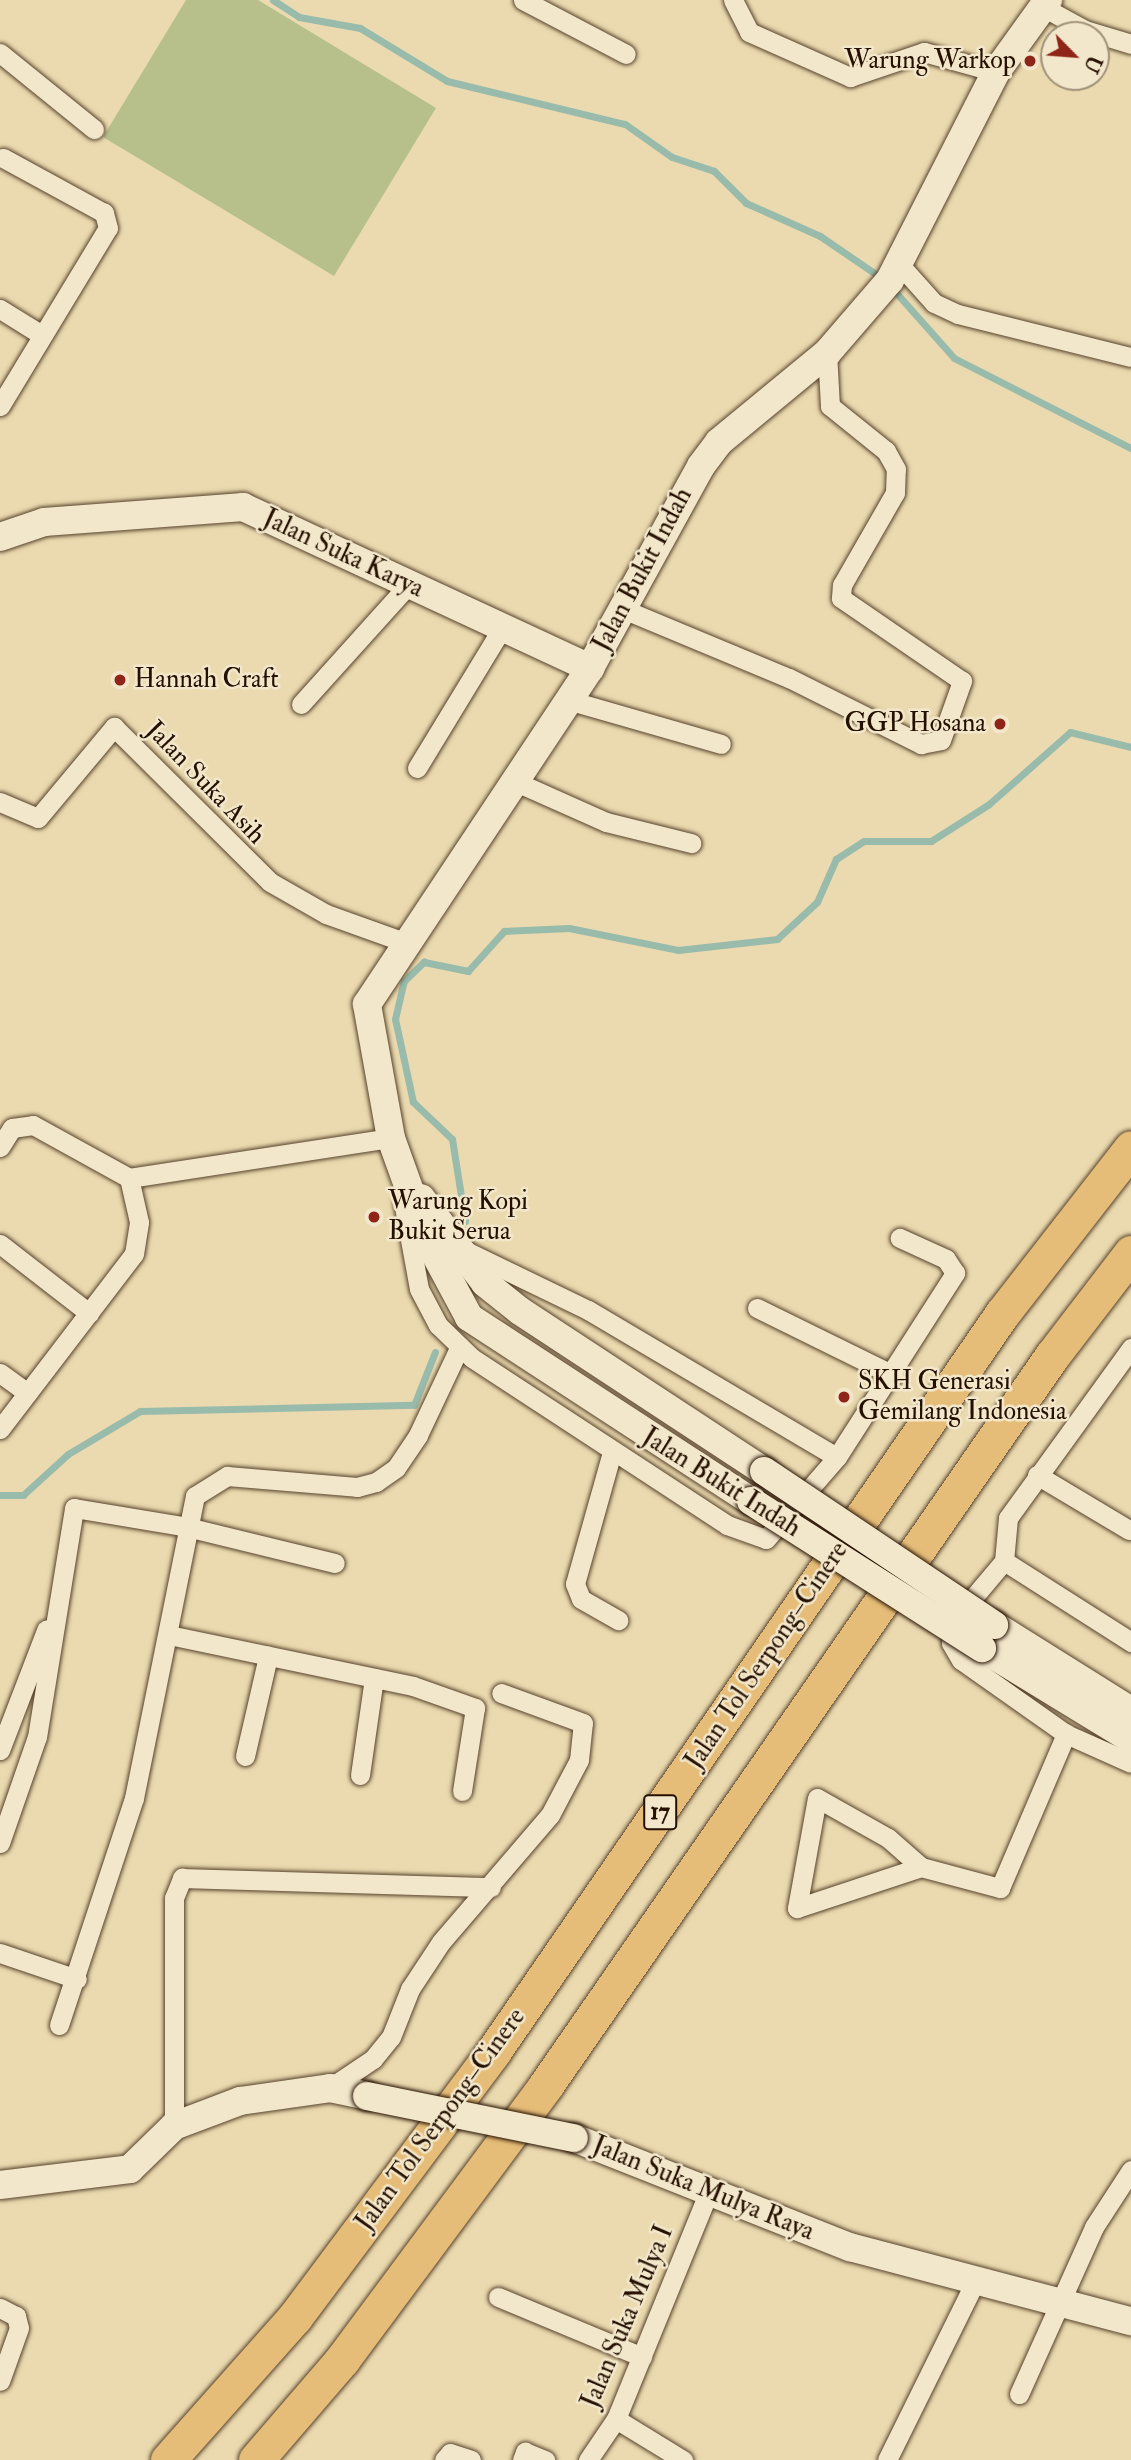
<!DOCTYPE html>
<meta charset="utf-8">
<style>
body{margin:0}
#map{position:relative;width:1131px;height:2460px;overflow:hidden;background:#ebdaaf;font-family:"IM FELL Double Pica",serif}
div>[style]{position:absolute}
.green>*{inset:0;background:#b7c08b}
.stream>*{height:7px;margin:-3.5px;padding:0 3.5px;transform-origin:3.5px;border-radius:3.5px;background:#98bbab}
.roads{filter:drop-shadow(0 0 2px #56422c) drop-shadow(0 0 2px #56422c)}
.street>*{height:19px;margin:-9.5px;padding:0 9.5px;transform-origin:9.5px;border-radius:9.5px;background:#f2e7cb}
.secondary>*{height:28px;margin:-14px;padding:0 14px;transform-origin:14px;border-radius:14px;background:#f2e7cb}
.highway>*{height:35px;margin:-17.5px;padding:0 17.5px;transform-origin:17.5px;border-radius:17.5px;background:#e6bd78}
.bridges{filter:drop-shadow(0 0 2px #251000) drop-shadow(0 0 2px #251000)}
.secondary-bridge>*{height:28px;margin:-14px;padding:0 14px;transform-origin:14px;border-radius:14px;background:#f2e7cb}
.dots>*{width:19px;height:19px;translate:-50% -50%;box-sizing:border-box;border:4px solid #f2e7cb;border-radius:50%}
span{translate:-50% -50%;white-space:nowrap;text-align:center;line-height:1.15;-webkit-text-stroke:5px #f2e7cb;paint-order:stroke}
.shield-label span{padding:2px 5px;background:#f2e7cb;border:2px solid;border-radius:5px;-webkit-text-stroke-width:0}
.shield-label{font-size:24px;color:#251000;font-weight:700}
.poi-label{font-size:26px;color:#251000}
.right{translate:-100% -50%;text-align:right}
.left{translate:0 -50%;text-align:left}
.street-label{font-size:26px;color:#251000}
.north{position:absolute;left:1040px;top:21px;width:70px;height:70px;box-sizing:border-box;background:#f2e7cb;border:2px solid #a0917a;border-radius:50%;rotate:115deg;font-size:19px;font-weight:700;line-height:28px;text-align:center;color:#251000}
.north::after{content:'';display:block;margin:auto;width:24px;height:32px;background:#8f2418;clip-path:polygon(50% 0,100% 100%,50% 72%,0 100%)}
</style>
<div id="map">
<div class="green">
<div style="clip-path:polygon(186px 0,258px 0,436px 108px,334px 276px,103px 137px)"></div>
</div>
<div class="stream">
<div style="left:273px;top:0;width:31px;rotate:33deg"></div>
<div style="left:299px;top:17px;width:62px;rotate:10.2deg"></div>
<div style="left:360px;top:28px;width:102px;rotate:31.3deg"></div>
<div style="left:447px;top:81px;width:183px;rotate:13.6deg"></div>
<div style="left:625px;top:124px;width:57px;rotate:35.1deg"></div>
<div style="left:672px;top:157px;width:44px;rotate:18.4deg"></div>
<div style="left:714px;top:171px;width:45px;rotate:45deg"></div>
<div style="left:746px;top:203px;width:81px;rotate:24deg"></div>
<div style="left:820px;top:236px;width:76px;rotate:34.3deg"></div>
<div style="left:891px;top:287px;width:95px;rotate:48.4deg"></div>
<div style="left:954px;top:358px;width:199px;rotate:27deg"></div>
<div style="left:465px;top:1221px;width:83px;rotate:-99deg"></div>
<div style="left:452px;top:1139px;width:54px;rotate:-136.5deg"></div>
<div style="left:413px;top:1102px;width:85px;rotate:-102.2deg"></div>
<div style="left:395px;top:1019px;width:39px;rotate:-77deg"></div>
<div style="left:404px;top:981px;width:28px;rotate:-44deg"></div>
<div style="left:424px;top:962px;width:45px;rotate:11.6deg"></div>
<div style="left:468px;top:971px;width:54px;rotate:-48deg"></div>
<div style="left:504px;top:931px;width:65px;rotate:-2.6deg"></div>
<div style="left:569px;top:928px;width:111px;rotate:11.4deg"></div>
<div style="left:678px;top:950px;width:100px;rotate:-6.3deg"></div>
<div style="left:777px;top:939px;width:54px;rotate:-42.8deg"></div>
<div style="left:817px;top:902px;width:47px;rotate:-66.2deg"></div>
<div style="left:836px;top:859px;width:33px;rotate:-33deg"></div>
<div style="left:864px;top:841px;width:67px"></div>
<div style="left:931px;top:841px;width:69px;rotate:-32.5deg"></div>
<div style="left:989px;top:804px;width:108px;rotate:-41.6deg"></div>
<div style="left:1070px;top:732px;width:63px;rotate:13.8deg"></div>
<div style="left:0;top:1495px;width:23px"></div>
<div style="left:23px;top:1495px;width:61px;rotate:-42.3deg"></div>
<div style="left:68px;top:1454px;width:84px;rotate:-30.8deg"></div>
<div style="left:140px;top:1411px;width:274px;rotate:-1.3deg"></div>
<div style="left:414px;top:1405px;width:57px;rotate:-68.4deg"></div>
</div>
<div class="roads">
<div class="street">
<div style="left:523px;top:0;width:116px;rotate:27.7deg"></div>
<div style="left:733px;top:0;width:36px;rotate:63deg"></div>
<div style="left:749px;top:32px;width:111px;rotate:24deg"></div>
<div style="left:850px;top:77px;width:78px;rotate:-18.7deg"></div>
<div style="left:924px;top:52px;width:75px;rotate:15.5deg"></div>
<div style="left:1043px;top:7px;width:48px;rotate:28.7deg"></div>
<div style="left:1085px;top:30px;width:48px;rotate:16.9deg"></div>
<div style="left:0;top:53px;width:121px;rotate:39deg"></div>
<div style="left:900px;top:265px;width:51px;rotate:48.2deg"></div>
<div style="left:934px;top:303px;width:26px;rotate:25deg"></div>
<div style="left:958px;top:314px;width:178px;rotate:14deg"></div>
<div style="left:0;top:309px;width:49px;rotate:31.8deg"></div>
<div style="left:0;top:406px;width:208px;rotate:-58.8deg"></div>
<div style="left:108px;top:228px;width:16px;rotate:-105deg"></div>
<div style="left:104px;top:213px;width:115px;rotate:-151.4deg"></div>
<div style="left:623px;top:609px;width:180px;rotate:22.6deg"></div>
<div style="left:789px;top:678px;width:148px;rotate:26.6deg"></div>
<div style="left:921px;top:744px;width:20px;rotate:-11deg"></div>
<div style="left:941px;top:740px;width:63px;rotate:-70.4deg"></div>
<div style="left:962px;top:681px;width:147px;rotate:-145.6deg"></div>
<div style="left:841px;top:598px;width:13px;rotate:-86deg"></div>
<div style="left:842px;top:585px;width:106px;rotate:-60.1deg"></div>
<div style="left:895px;top:493px;width:24px;rotate:-88deg"></div>
<div style="left:896px;top:469px;width:21px;rotate:-119deg"></div>
<div style="left:886px;top:451px;width:72px;rotate:-141.2deg"></div>
<div style="left:830px;top:406px;width:53px;rotate:-93.2deg"></div>
<div style="left:568px;top:700px;width:159px;rotate:16deg"></div>
<div style="left:301px;top:704px;width:161px;rotate:-48deg"></div>
<div style="left:417px;top:768px;width:162px;rotate:-58.7deg"></div>
<div style="left:514px;top:781px;width:101px;rotate:24deg"></div>
<div style="left:606px;top:822px;width:88px;rotate:13.9deg"></div>
<div style="left:0;top:802px;width:41px;rotate:22.8deg"></div>
<div style="left:38px;top:818px;width:119px;rotate:-50.1deg"></div>
<div style="left:114px;top:727px;width:220px;rotate:44.8deg"></div>
<div style="left:270px;top:882px;width:64px;rotate:29.7deg"></div>
<div style="left:326px;top:914px;width:83px;rotate:19.7deg"></div>
<div style="left:0;top:1147px;width:22px;rotate:-58deg"></div>
<div style="left:12px;top:1128px;width:21px;rotate:-8deg"></div>
<div style="left:33px;top:1125px;width:110px;rotate:28.9deg"></div>
<div style="left:129px;top:1178px;width:265px;rotate:-8.7deg"></div>
<div style="left:391px;top:1138px;width:13px;rotate:77deg"></div>
<div style="left:403px;top:1201px;width:89px;rotate:79.7deg"></div>
<div style="left:419px;top:1289px;width:41px;rotate:62.2deg"></div>
<div style="left:438px;top:1325px;width:47px;rotate:44.1deg"></div>
<div style="left:472px;top:1358px;width:305px;rotate:33.2deg"></div>
<div style="left:727px;top:1525px;width:41px;rotate:19.7deg"></div>
<div style="left:766px;top:1539px;width:108px;rotate:-49.1deg"></div>
<div style="left:837px;top:1457px;width:219px;rotate:-57.3deg"></div>
<div style="left:955px;top:1273px;width:17px;rotate:-123deg"></div>
<div style="left:946px;top:1259px;width:51px;rotate:-155.5deg"></div>
<div style="left:0;top:1244px;width:113px;rotate:37.8deg"></div>
<div style="left:466px;top:1251px;width:136px;rotate:25.8deg"></div>
<div style="left:588px;top:1310px;width:289px;rotate:30.6deg"></div>
<div style="left:757px;top:1308px;width:152px;rotate:26.2deg"></div>
<div style="left:1131px;top:1348px;width:210px;rotate:125.9deg"></div>
<div style="left:1008px;top:1518px;width:43px;rotate:95.3deg"></div>
<div style="left:1004px;top:1561px;width:57px;rotate:130.1deg"></div>
<div style="left:967px;top:1605px;width:41px;rotate:112.8deg"></div>
<div style="left:951px;top:1643px;width:20px;rotate:60deg"></div>
<div style="left:961px;top:1660px;width:128px;rotate:35.2deg"></div>
<div style="left:1066px;top:1734px;width:71px;rotate:24deg"></div>
<div style="left:0;top:1373px;width:34px;rotate:36deg"></div>
<div style="left:0;top:1429px;width:220px;rotate:-52.6deg"></div>
<div style="left:134px;top:1254px;width:32px;rotate:-81deg"></div>
<div style="left:139px;top:1222px;width:45px;rotate:-102.8deg"></div>
<div style="left:612px;top:1452px;width:137px;rotate:105.7deg"></div>
<div style="left:575px;top:1584px;width:16px;rotate:68deg"></div>
<div style="left:581px;top:1599px;width:43px;rotate:29.6deg"></div>
<div style="left:1037px;top:1475px;width:107px;rotate:30.9deg"></div>
<div style="left:1004px;top:1561px;width:151px;rotate:32.5deg"></div>
<div style="left:169px;top:1635px;width:249px;rotate:11.8deg"></div>
<div style="left:413px;top:1686px;width:66px;rotate:19.5deg"></div>
<div style="left:475px;top:1708px;width:84px;rotate:98.9deg"></div>
<div style="left:0;top:1750px;width:129px;rotate:-69deg"></div>
<div style="left:245px;top:1756px;width:103px;rotate:-77deg"></div>
<div style="left:360px;top:1775px;width:98px;rotate:-81.8deg"></div>
<div style="left:0;top:1843px;width:112px;rotate:-70.8deg"></div>
<div style="left:37px;top:1737px;width:232px;rotate:-80.8deg"></div>
<div style="left:74px;top:1508px;width:115px;rotate:9.5deg"></div>
<div style="left:187px;top:1527px;width:152px;rotate:13.7deg"></div>
<div style="left:921px;top:1867px;width:44px;rotate:-138.7deg"></div>
<div style="left:888px;top:1838px;width:81px;rotate:-150.6deg"></div>
<div style="left:817px;top:1798px;width:112px;rotate:100.3deg"></div>
<div style="left:797px;top:1908px;width:131px;rotate:-18.3deg"></div>
<div style="left:921px;top:1867px;width:82px;rotate:14.9deg"></div>
<div style="left:1000px;top:1888px;width:168px;rotate:-66.8deg"></div>
<div style="left:0;top:1953px;width:81px;rotate:18.7deg"></div>
<div style="left:59px;top:2025px;width:239px;rotate:-71.7deg"></div>
<div style="left:134px;top:1798px;width:308px;rotate:-78.6deg"></div>
<div style="left:195px;top:1496px;width:38px;rotate:-32deg"></div>
<div style="left:227px;top:1476px;width:130px;rotate:4.8deg"></div>
<div style="left:357px;top:1487px;width:20px;rotate:-15deg"></div>
<div style="left:376px;top:1482px;width:24px;rotate:-35deg"></div>
<div style="left:396px;top:1468px;width:40px;rotate:-56deg"></div>
<div style="left:418px;top:1435px;width:98px;rotate:-64.7deg"></div>
<div style="left:330px;top:2088px;width:52px;rotate:-34deg"></div>
<div style="left:373px;top:2059px;width:28px;rotate:-51deg"></div>
<div style="left:391px;top:2037px;width:52px;rotate:-68.4deg"></div>
<div style="left:410px;top:1989px;width:56px;rotate:-56.6deg"></div>
<div style="left:441px;top:1942px;width:167px;rotate:-49.4deg"></div>
<div style="left:550px;top:1815px;width:62px;rotate:-62.2deg"></div>
<div style="left:579px;top:1760px;width:37px;rotate:-84deg"></div>
<div style="left:583px;top:1723px;width:87px;rotate:-159.9deg"></div>
<div style="left:174px;top:2126px;width:228px;rotate:-90deg"></div>
<div style="left:174px;top:1898px;width:22px;rotate:-68deg"></div>
<div style="left:182px;top:1878px;width:309px;rotate:1.7deg"></div>
<div style="left:498px;top:2297px;width:156px;rotate:22.6deg"></div>
<div style="left:0;top:2308px;width:18px;rotate:27deg"></div>
<div style="left:16px;top:2316px;width:12px;rotate:76deg"></div>
<div style="left:19px;top:2328px;width:56px;rotate:109.7deg"></div>
<div style="left:1019px;top:2394px;width:183px;rotate:-65.8deg"></div>
<div style="left:1094px;top:2227px;width:68px;rotate:-57deg"></div>
<div style="left:616px;top:2419px;width:79px;rotate:31.5deg"></div>
<div style="left:444px;top:2460px;width:9px;rotate:-49deg"></div>
<div style="left:450px;top:2453px;width:22px;rotate:18deg"></div>
<div style="left:522px;top:2460px;width:9px;rotate:-69deg"></div>
<div style="left:525px;top:2452px;width:22px;rotate:22deg"></div>
<div style="left:588px;top:2460px;width:50px;rotate:-55.7deg"></div>
<div style="left:616px;top:2419px;width:246px;rotate:-67.8deg"></div>
<div style="left:887px;top:2460px;width:201px;rotate:-63.7deg"></div>
</div>
<div class="secondary">
<div style="left:0;top:537px;width:46px;rotate:-18.8deg"></div>
<div style="left:44px;top:522px;width:200px;rotate:-4.3deg"></div>
<div style="left:243px;top:507px;width:383px;rotate:24.9deg"></div>
<div style="left:421px;top:1198px;width:106px;rotate:53deg"></div>
<div style="left:485px;top:1283px;width:45px;rotate:38.7deg"></div>
<div style="left:520px;top:1311px;width:292px;rotate:33.3deg"></div>
<div style="left:751px;top:1501px;width:337px;rotate:-146.9deg"></div>
<div style="left:469px;top:1317px;width:86px;rotate:-118.3deg"></div>
<div style="left:428px;top:1241px;width:109px;rotate:-109.8deg"></div>
<div style="left:391px;top:1138px;width:136px;rotate:-100.2deg"></div>
<div style="left:367px;top:1004px;width:403px;rotate:-56.4deg"></div>
<div style="left:590px;top:668px;width:230px;rotate:-61.2deg"></div>
<div style="left:701px;top:466px;width:30px;rotate:-53deg"></div>
<div style="left:719px;top:442px;width:140px;rotate:-39.5deg"></div>
<div style="left:827px;top:353px;width:96px;rotate:-49.2deg"></div>
<div style="left:890px;top:280px;width:233px;rotate:-63deg"></div>
<div style="left:996px;top:72px;width:89px;rotate:-54.2deg"></div>
<div style="left:994px;top:1625px;width:162px;rotate:32.1deg"></div>
<div style="left:982px;top:1648px;width:175px;rotate:31.4deg"></div>
<div style="left:574px;top:2138px;width:297px;rotate:21.6deg"></div>
<div style="left:850px;top:2247px;width:291px;rotate:14.8deg"></div>
<div style="left:0;top:2185px;width:131px;rotate:-7deg"></div>
<div style="left:130px;top:2169px;width:62px;rotate:-44.3deg"></div>
<div style="left:174px;top:2126px;width:71px;rotate:-20.7deg"></div>
<div style="left:240px;top:2101px;width:91px;rotate:-8.2deg"></div>
<div style="left:330px;top:2088px;width:38px;rotate:12deg"></div>
</div>
<div class="highway">
<div style="left:168px;top:2460px;width:191px;rotate:-48.4deg"></div>
<div style="left:295px;top:2317px;width:331px;rotate:-53.2deg"></div>
<div style="left:493px;top:2052px;width:897px;rotate:-55.41deg"></div>
<div style="left:1002px;top:1314px;width:210px;rotate:-52.1deg"></div>
<div style="left:256px;top:2460px;width:132px;rotate:-49.3deg"></div>
<div style="left:342px;top:2360px;width:342px;rotate:-53.4deg"></div>
<div style="left:546px;top:2085px;width:887px;rotate:-55.24deg"></div>
<div style="left:1052px;top:1356px;width:130px;rotate:-52.5deg"></div>
</div>
</div>
<div class="bridges">
<div class="secondary-bridge">
<div style="left:764px;top:1471px;width:277px;rotate:33.8deg"></div>
<div style="left:751px;top:1501px;width:274px;rotate:32.5deg"></div>
<div style="left:367px;top:2096px;width:211px;rotate:11.5deg"></div>
</div>
</div>
<div class="dots">
<div style="left:1030px;top:61px;background:#8f2418"></div>
<div style="left:120px;top:680px;background:#8f2418"></div>
<div style="left:1000px;top:724px;background:#8f2418"></div>
<div style="left:374px;top:1217px;background:#8f2418"></div>
<div style="left:844px;top:1397px;background:#8f2418"></div>
</div>
<div class="shield-label">
<span style="left:660px;top:1812px">17</span>
</div>
<div class="poi-label">
<span class="right" style="left:1016px;top:61px">Warung Warkop</span>
<span class="left" style="left:134px;top:680px">Hannah Craft</span>
<span class="right" style="left:986px;top:724px">GGP Hosana</span>
<span class="left" style="left:388px;top:1217px">Warung Kopi<br>Bukit Serua</span>
<span class="left" style="left:858px;top:1397px">SKH Generasi<br>Gemilang Indonesia</span>
</div>
<div class="street-label">
<span style="left:343px;top:554px;rotate:25deg">Jalan Suka Karya</span>
<span style="left:643px;top:570px;rotate:-62deg">Jalan Bukit Indah</span>
<span style="left:205px;top:783px;rotate:46deg">Jalan Suka Asih</span>
<span style="left:721px;top:1483px;rotate:32deg">Jalan Bukit Indah</span>
<span style="left:767px;top:1656px;rotate:-56deg">Jalan Tol Serpong–Cinere</span>
<span style="left:441px;top:2120px;rotate:-54deg">Jalan Tol Serpong–Cinere</span>
<span style="left:703px;top:2189px;rotate:22deg">Jalan Suka Mulya Raya</span>
<span style="left:628px;top:2317px;rotate:-67deg">Jalan Suka Mulya I</span>
</div>
<div class="north">U</div>
</div>
